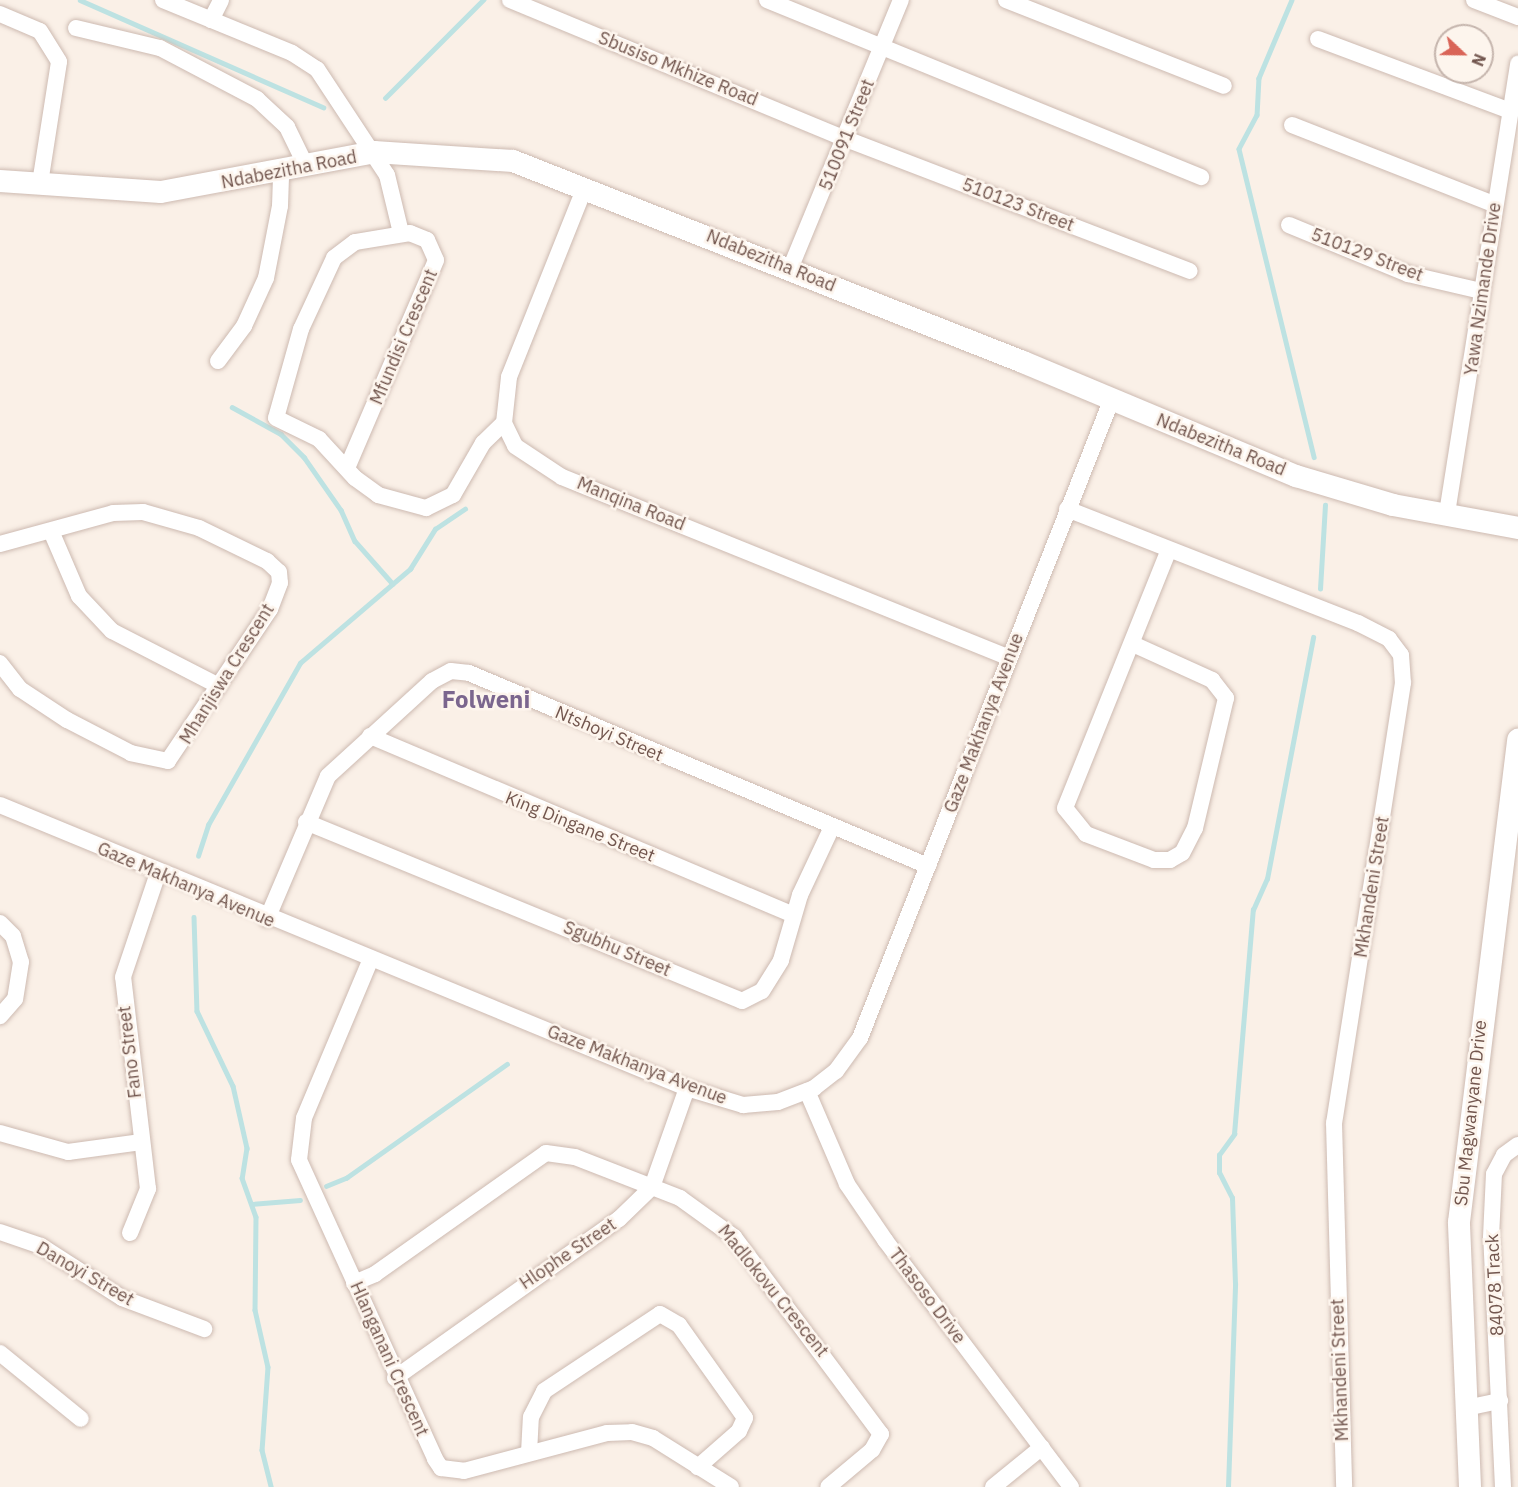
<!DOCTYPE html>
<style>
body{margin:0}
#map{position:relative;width:1518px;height:1487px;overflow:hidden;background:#faf0e7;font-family:"IBM Plex Sans",sans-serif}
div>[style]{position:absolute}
.stream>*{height:4.5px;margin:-2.25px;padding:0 2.25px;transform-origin:2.25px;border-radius:2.25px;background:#bde2e2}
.roads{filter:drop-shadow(0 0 2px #cdbab1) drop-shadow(0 0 2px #cdbab1)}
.street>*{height:16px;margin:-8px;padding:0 8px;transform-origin:8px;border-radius:8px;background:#fff}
.secondary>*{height:22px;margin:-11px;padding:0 11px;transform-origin:11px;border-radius:11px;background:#fff}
span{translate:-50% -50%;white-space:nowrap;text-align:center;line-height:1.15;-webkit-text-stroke:5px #fdf5ed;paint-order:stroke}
.street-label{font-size:18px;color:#72564e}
.district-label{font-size:24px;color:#7b668e;font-weight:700}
.north{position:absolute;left:1434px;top:24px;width:60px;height:60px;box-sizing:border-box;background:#fdf5ed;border:2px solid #c5b5ad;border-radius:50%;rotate:112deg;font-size:16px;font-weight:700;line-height:24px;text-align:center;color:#72564e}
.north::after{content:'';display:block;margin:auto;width:21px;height:27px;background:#d96457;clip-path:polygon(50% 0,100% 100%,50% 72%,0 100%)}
</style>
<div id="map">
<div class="stream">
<div style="left:80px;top:0;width:266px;rotate:23.8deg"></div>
<div style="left:1292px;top:0;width:85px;rotate:112.9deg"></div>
<div style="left:1259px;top:78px;width:37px;rotate:93deg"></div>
<div style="left:1257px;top:115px;width:38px;rotate:118deg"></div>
<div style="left:1239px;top:149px;width:317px;rotate:76.3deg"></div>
<div style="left:385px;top:98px;width:139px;rotate:-45deg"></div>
<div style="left:232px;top:407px;width:56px;rotate:28.9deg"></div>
<div style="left:281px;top:434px;width:33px;rotate:45deg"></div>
<div style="left:304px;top:457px;width:65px;rotate:55.1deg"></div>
<div style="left:341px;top:510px;width:34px;rotate:66deg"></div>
<div style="left:355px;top:541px;width:57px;rotate:48.5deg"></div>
<div style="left:1320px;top:589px;width:84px;rotate:-86.6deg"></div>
<div style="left:198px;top:856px;width:33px;rotate:-72deg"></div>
<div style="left:208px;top:825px;width:186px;rotate:-60.4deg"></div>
<div style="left:300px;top:663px;width:145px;rotate:-40.5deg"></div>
<div style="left:410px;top:569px;width:47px;rotate:-58deg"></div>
<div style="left:435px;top:529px;width:36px;rotate:-34deg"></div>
<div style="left:194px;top:917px;width:94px;rotate:88.2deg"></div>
<div style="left:197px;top:1011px;width:83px;rotate:64.4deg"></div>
<div style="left:233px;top:1086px;width:64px;rotate:77.3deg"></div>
<div style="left:247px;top:1148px;width:30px;rotate:99deg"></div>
<div style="left:242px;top:1178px;width:41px;rotate:70.3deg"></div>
<div style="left:256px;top:1217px;width:93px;rotate:90.6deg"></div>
<div style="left:255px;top:1310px;width:58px;rotate:77.2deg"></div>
<div style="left:268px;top:1367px;width:83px;rotate:94.1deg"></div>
<div style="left:262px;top:1450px;width:38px;rotate:76deg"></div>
<div style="left:326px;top:1186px;width:22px;rotate:-22deg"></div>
<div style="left:346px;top:1178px;width:197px;rotate:-35.3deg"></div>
<div style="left:252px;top:1204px;width:48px;rotate:-4.8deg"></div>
<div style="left:1228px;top:1487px;width:203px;rotate:-88deg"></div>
<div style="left:1235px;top:1284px;width:86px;rotate:-92deg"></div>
<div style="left:1232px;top:1198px;width:28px;rotate:-117deg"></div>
<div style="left:1219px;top:1173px;width:18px;rotate:-90deg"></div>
<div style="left:1219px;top:1155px;width:26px;rotate:-54deg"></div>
<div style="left:1234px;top:1134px;width:225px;rotate:-85.2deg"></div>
<div style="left:1253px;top:910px;width:34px;rotate:-66deg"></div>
<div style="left:1267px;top:879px;width:246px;rotate:-79.2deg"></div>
</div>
<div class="roads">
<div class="street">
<div style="left:163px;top:0;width:139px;rotate:22.3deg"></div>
<div style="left:292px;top:53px;width:30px;rotate:33deg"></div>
<div style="left:317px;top:69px;width:127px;rotate:56.6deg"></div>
<div style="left:387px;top:175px;width:60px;rotate:76.4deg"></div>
<div style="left:510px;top:0;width:364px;rotate:22.5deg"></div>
<div style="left:846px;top:139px;width:368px;rotate:21deg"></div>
<div style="left:767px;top:0;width:469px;rotate:22.2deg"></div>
<div style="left:1006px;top:0;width:234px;rotate:21.5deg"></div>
<div style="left:1474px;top:0;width:47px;rotate:21.1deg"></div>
<div style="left:0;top:14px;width:43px;rotate:23deg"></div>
<div style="left:40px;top:31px;width:36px;rotate:58deg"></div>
<div style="left:59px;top:62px;width:122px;rotate:98.9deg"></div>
<div style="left:211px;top:20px;width:22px;rotate:-63deg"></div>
<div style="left:76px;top:28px;width:86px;rotate:13.4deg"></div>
<div style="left:160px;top:48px;width:110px;rotate:27.7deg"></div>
<div style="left:257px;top:99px;width:41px;rotate:43deg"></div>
<div style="left:287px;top:127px;width:43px;rotate:64deg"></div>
<div style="left:1318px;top:39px;width:206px;rotate:20.5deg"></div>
<div style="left:1292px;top:125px;width:217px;rotate:21.4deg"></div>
<div style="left:585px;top:187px;width:205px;rotate:111.8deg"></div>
<div style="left:509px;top:377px;width:46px;rotate:96.2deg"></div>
<div style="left:504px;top:423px;width:25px;rotate:64deg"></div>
<div style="left:515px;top:446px;width:56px;rotate:33.4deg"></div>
<div style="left:562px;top:477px;width:482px;rotate:22deg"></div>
<div style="left:1289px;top:225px;width:129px;rotate:22.4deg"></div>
<div style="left:1408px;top:274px;width:75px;rotate:13.1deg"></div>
<div style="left:790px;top:269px;width:291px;rotate:-67.6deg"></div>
<div style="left:218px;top:361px;width:44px;rotate:-53.4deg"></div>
<div style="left:244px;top:326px;width:53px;rotate:-65.4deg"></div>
<div style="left:266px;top:278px;width:73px;rotate:-79deg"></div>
<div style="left:280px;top:206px;width:35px;rotate:-88deg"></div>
<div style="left:347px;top:468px;width:226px;rotate:-66.8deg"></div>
<div style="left:436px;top:260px;width:22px;rotate:-114deg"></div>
<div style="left:427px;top:240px;width:18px;rotate:-158deg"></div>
<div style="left:410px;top:233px;width:56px;rotate:170.7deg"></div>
<div style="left:355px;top:242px;width:26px;rotate:143deg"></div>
<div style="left:334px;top:258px;width:78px;rotate:114.9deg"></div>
<div style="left:301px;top:329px;width:92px;rotate:105.7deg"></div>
<div style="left:276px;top:418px;width:48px;rotate:26deg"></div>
<div style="left:319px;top:439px;width:53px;rotate:47.3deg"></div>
<div style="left:355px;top:478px;width:29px;rotate:36deg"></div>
<div style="left:378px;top:495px;width:50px;rotate:15.2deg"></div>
<div style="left:426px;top:508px;width:30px;rotate:-26deg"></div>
<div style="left:453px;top:495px;width:60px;rotate:-60deg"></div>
<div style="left:483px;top:443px;width:29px;rotate:-44deg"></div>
<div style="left:1067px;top:509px;width:313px;rotate:21.4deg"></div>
<div style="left:1358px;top:623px;width:35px;rotate:27deg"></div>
<div style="left:1389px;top:639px;width:20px;rotate:53deg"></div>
<div style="left:1401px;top:655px;width:28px;rotate:86deg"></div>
<div style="left:1403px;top:683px;width:445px;rotate:98.9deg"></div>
<div style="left:1334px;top:1123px;width:364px;rotate:88.4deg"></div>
<div style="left:1447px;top:513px;width:455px;rotate:-81deg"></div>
<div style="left:51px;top:531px;width:71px;rotate:66.7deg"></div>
<div style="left:79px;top:596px;width:48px;rotate:46.7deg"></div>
<div style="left:112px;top:631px;width:120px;rotate:27.2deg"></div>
<div style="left:0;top:544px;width:117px;rotate:-15.3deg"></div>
<div style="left:113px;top:513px;width:30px;rotate:-2deg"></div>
<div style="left:143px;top:512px;width:58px;rotate:15.9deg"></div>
<div style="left:199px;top:528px;width:76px;rotate:25.9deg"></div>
<div style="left:267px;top:561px;width:16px;rotate:43deg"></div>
<div style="left:279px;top:572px;width:11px;rotate:85deg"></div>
<div style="left:280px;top:583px;width:28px;rotate:111deg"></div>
<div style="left:270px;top:609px;width:183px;rotate:123.9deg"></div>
<div style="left:168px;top:761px;width:38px;rotate:-168deg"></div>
<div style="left:131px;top:753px;width:72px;rotate:-152.7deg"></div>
<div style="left:67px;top:720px;width:56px;rotate:-146.6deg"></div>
<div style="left:20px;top:689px;width:33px;rotate:-128deg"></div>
<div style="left:1135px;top:645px;width:85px;rotate:24.4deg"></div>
<div style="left:1212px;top:680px;width:23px;rotate:52deg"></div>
<div style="left:1226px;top:698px;width:134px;rotate:103.4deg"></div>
<div style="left:1195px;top:828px;width:28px;rotate:117deg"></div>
<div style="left:1182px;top:853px;width:14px;rotate:150deg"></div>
<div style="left:1170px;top:860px;width:16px;rotate:180deg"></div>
<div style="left:1154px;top:860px;width:73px;rotate:-159.1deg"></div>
<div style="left:1086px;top:834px;width:33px;rotate:-129deg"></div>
<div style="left:1065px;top:808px;width:276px;rotate:-68.1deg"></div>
<div style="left:370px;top:736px;width:459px;rotate:22.9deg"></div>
<div style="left:0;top:805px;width:743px;rotate:22.39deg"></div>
<div style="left:687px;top:1088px;width:59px;rotate:16.9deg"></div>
<div style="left:743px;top:1105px;width:35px;rotate:-5deg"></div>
<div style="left:778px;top:1102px;width:39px;rotate:-21deg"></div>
<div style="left:814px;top:1088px;width:28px;rotate:-38deg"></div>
<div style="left:836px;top:1071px;width:41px;rotate:-54deg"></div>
<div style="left:860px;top:1038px;width:685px;rotate:-68.49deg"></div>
<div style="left:306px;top:822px;width:471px;rotate:22.3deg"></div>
<div style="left:742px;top:1001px;width:22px;rotate:-27deg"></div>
<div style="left:762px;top:991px;width:36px;rotate:-58deg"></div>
<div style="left:781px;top:960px;width:68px;rotate:-73.7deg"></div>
<div style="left:800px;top:895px;width:73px;rotate:-64.8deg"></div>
<div style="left:267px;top:919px;width:155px;rotate:-66.9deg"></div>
<div style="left:328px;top:776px;width:141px;rotate:-42.4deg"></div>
<div style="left:432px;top:681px;width:21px;rotate:-28deg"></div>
<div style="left:451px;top:671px;width:18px;rotate:6deg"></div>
<div style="left:469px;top:673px;width:498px;rotate:22.8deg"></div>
<div style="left:0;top:923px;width:18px;rotate:45deg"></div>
<div style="left:13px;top:936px;width:27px;rotate:73deg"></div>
<div style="left:21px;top:962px;width:37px;rotate:99deg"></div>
<div style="left:15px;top:999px;width:23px;rotate:131deg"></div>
<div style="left:370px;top:961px;width:170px;rotate:112.8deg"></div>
<div style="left:304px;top:1118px;width:42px;rotate:96.8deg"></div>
<div style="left:299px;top:1160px;width:328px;rotate:65.5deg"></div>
<div style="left:435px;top:1459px;width:11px;rotate:56deg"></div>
<div style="left:441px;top:1468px;width:23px;rotate:7deg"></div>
<div style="left:464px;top:1471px;width:148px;rotate:-14.9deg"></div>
<div style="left:607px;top:1433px;width:25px;rotate:-2deg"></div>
<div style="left:632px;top:1432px;width:22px;rotate:16deg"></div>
<div style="left:653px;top:1438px;width:92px;rotate:32.1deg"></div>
<div style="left:807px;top:1091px;width:101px;rotate:66.7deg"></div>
<div style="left:847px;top:1184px;width:68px;rotate:55.8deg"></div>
<div style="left:885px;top:1240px;width:309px;rotate:53deg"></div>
<div style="left:0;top:1133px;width:71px;rotate:15.6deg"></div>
<div style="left:68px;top:1152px;width:74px;rotate:-7.8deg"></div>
<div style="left:0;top:1232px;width:43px;rotate:18.9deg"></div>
<div style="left:41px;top:1246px;width:96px;rotate:32.7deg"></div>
<div style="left:122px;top:1298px;width:88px;rotate:20.7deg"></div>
<div style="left:130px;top:1233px;width:48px;rotate:-67.8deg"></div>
<div style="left:148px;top:1189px;width:213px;rotate:-96.7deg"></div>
<div style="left:123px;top:977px;width:110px;rotate:-71.4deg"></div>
<div style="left:354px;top:1283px;width:23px;rotate:-23deg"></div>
<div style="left:375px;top:1274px;width:209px;rotate:-35.3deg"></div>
<div style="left:546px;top:1153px;width:29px;rotate:8deg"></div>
<div style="left:575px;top:1157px;width:113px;rotate:21.3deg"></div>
<div style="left:680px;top:1198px;width:67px;rotate:35.8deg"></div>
<div style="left:734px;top:1237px;width:246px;rotate:53.3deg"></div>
<div style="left:881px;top:1434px;width:18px;rotate:119deg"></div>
<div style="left:872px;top:1450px;width:57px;rotate:139.9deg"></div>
<div style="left:0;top:1353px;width:104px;rotate:39.2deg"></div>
<div style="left:395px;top:1378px;width:275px;rotate:-35.4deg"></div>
<div style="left:619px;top:1219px;width:46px;rotate:-44.1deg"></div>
<div style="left:652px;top:1187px;width:105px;rotate:-70.5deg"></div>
<div style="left:1466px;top:1408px;width:35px;rotate:-12deg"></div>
<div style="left:529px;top:1453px;width:36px;rotate:-87deg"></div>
<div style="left:531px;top:1417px;width:29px;rotate:-63deg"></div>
<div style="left:544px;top:1391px;width:139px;rotate:-33.6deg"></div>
<div style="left:660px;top:1314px;width:22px;rotate:30deg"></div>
<div style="left:679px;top:1325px;width:114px;rotate:54.6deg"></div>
<div style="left:745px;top:1418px;width:14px;rotate:115deg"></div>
<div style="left:739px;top:1431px;width:55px;rotate:138.7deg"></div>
<div style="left:993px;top:1487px;width:63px;rotate:-39.2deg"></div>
<div style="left:1503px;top:1487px;width:250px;rotate:-92.7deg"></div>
<div style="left:1491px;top:1237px;width:63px;rotate:-87.3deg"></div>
<div style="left:1494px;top:1174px;width:21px;rotate:-62deg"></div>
<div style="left:1504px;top:1155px;width:17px;rotate:-36deg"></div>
</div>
<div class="secondary">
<div style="left:0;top:181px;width:161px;rotate:3.9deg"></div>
<div style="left:161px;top:192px;width:217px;rotate:-10.6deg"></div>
<div style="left:374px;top:152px;width:139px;rotate:3.7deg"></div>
<div style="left:513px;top:161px;width:548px;rotate:21.51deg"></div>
<div style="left:1023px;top:362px;width:296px;rotate:22.7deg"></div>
<div style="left:1296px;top:476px;width:101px;rotate:16.6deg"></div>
<div style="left:1393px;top:505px;width:127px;rotate:10.4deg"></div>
<div style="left:1470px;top:1487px;width:265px;rotate:-92.4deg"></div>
<div style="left:1459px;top:1222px;width:486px;rotate:-83deg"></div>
</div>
</div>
<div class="street-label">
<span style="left:678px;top:69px;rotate:22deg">Sbusiso Mkhize Road</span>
<span style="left:847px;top:135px;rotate:-68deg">510091 Street</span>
<span style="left:289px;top:170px;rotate:-11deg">Ndabezitha Road</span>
<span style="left:1018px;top:205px;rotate:21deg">510123 Street</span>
<span style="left:1367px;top:255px;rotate:21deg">510129 Street</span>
<span style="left:771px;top:261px;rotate:22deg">Ndabezitha Road</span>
<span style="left:1483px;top:289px;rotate:-82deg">Yawa Nzimande Drive</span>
<span style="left:404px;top:337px;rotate:-67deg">Mfundisi Crescent</span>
<span style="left:1221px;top:445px;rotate:22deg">Ndabezitha Road</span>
<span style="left:631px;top:504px;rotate:22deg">Manqina Road</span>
<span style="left:227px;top:674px;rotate:-58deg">Mhanjiswa Crescent</span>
<span style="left:984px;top:723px;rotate:-69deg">Gaze Makhanya Avenue</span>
<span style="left:609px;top:734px;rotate:23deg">Ntshoyi Street</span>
<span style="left:580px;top:827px;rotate:22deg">King Dingane Street</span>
<span style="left:186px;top:885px;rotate:23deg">Gaze Makhanya Avenue</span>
<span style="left:1372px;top:887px;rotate:-81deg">Mkhandeni Street</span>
<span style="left:617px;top:949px;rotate:23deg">Sgubhu Street</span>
<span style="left:130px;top:1052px;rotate:-97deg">Fano Street</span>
<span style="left:637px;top:1065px;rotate:21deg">Gaze Makhanya Avenue</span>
<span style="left:1471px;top:1113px;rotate:-84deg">Sbu Magwanyane Drive</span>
<span style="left:568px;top:1254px;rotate:-34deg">Hlophe Street</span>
<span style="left:85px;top:1274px;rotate:30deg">Danoyi Street</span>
<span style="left:1495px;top:1285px;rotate:-93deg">84078 Track</span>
<span style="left:773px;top:1291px;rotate:51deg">Madlokovu Crescent</span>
<span style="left:927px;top:1296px;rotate:53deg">Thasoso Drive</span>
<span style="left:389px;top:1359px;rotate:66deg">Hlanganani Crescent</span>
<span style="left:1340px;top:1370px;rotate:-92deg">Mkhandeni Street</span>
</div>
<div class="district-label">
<span style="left:486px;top:700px">Folweni</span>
</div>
<div class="north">N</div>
</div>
